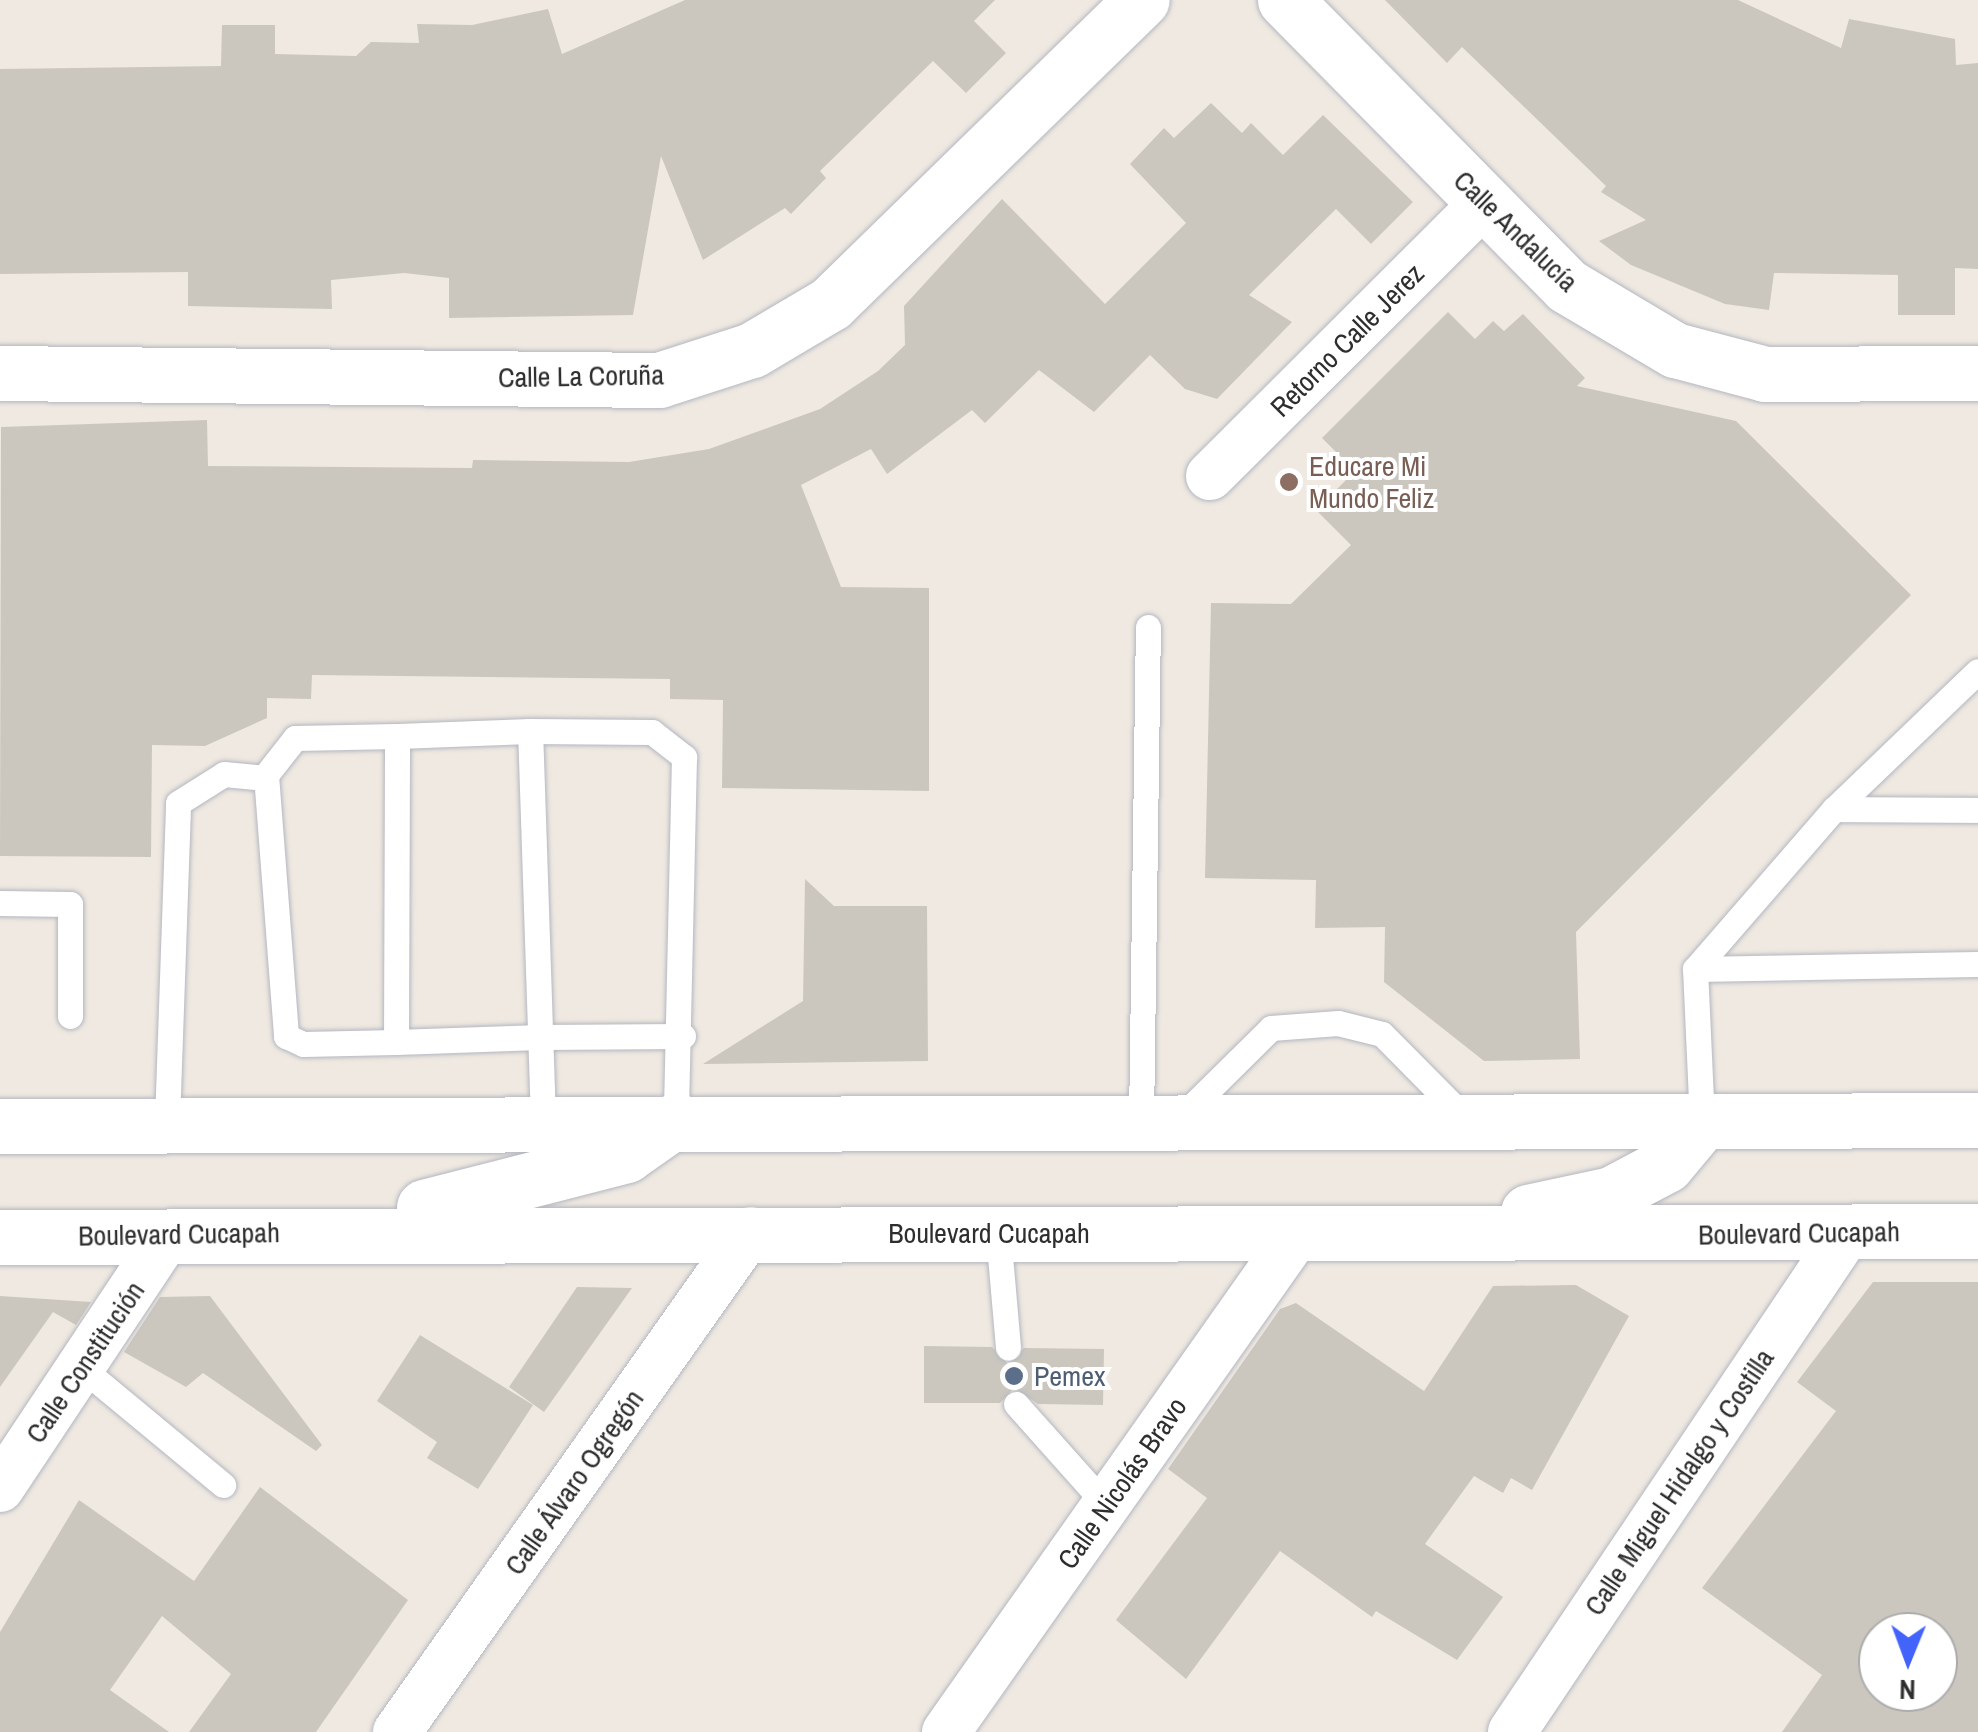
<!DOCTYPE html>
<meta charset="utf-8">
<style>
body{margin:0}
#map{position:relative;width:1978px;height:1732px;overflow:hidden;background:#efe9e1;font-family:"Archivo Narrow",sans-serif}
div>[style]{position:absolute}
.building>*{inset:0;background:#cbc7bf}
.roads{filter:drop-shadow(0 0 2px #b4b7c1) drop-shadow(0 0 2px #b4b7c1)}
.service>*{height:25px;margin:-12.5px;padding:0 12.5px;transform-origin:12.5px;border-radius:12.5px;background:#fff}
.minor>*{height:48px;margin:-24px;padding:0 24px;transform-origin:24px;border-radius:24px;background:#fff}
.tertiary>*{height:55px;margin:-27.5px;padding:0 27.5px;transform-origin:27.5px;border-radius:27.5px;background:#fff}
.secondary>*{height:55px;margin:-27.5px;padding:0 27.5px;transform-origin:27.5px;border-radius:27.5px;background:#fff}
.dots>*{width:28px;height:28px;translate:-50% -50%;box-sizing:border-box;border:5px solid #fff;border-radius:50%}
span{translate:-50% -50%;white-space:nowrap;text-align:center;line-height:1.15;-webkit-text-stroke:8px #fff;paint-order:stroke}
.street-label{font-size:28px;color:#2e2e2e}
.education-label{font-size:28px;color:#785e54}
.left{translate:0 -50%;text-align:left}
.service-label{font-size:28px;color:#4e5e75}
.north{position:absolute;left:1858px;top:1612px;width:100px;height:100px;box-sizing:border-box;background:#fff;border:2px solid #ababab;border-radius:50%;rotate:181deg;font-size:28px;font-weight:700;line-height:40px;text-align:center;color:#2e2e2e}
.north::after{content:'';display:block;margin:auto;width:35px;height:45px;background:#4264fb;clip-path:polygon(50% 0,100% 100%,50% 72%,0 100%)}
</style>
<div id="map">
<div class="building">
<div style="clip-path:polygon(685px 0,995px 0,974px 21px,1006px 53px,966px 93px,933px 61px,820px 171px,826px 178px,791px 214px,785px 208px,703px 260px,661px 156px,633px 315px,449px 318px,449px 278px,404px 273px,331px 280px,332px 309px,188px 306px,188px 272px,0 274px,0 69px,221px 66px,222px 25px,275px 25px,275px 54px,356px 56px,371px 42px,419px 43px,417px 24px,472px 25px,548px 9px,562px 54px)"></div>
<div style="clip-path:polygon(1385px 0,1738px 0,1841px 48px,1849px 19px,1955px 39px,1956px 65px,1978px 63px,1978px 269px,1955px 268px,1955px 315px,1898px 315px,1898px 275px,1774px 273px,1769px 310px,1725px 304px,1631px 265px,1599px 241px,1646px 220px,1601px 192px,1606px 186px,1462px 47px,1447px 63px)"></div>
<div style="clip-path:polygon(1211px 103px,1242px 133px,1251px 123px,1283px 155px,1323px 115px,1413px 202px,1371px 244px,1336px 209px,1249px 295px,1292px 322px,1217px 399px,1185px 389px,1150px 355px,1094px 412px,1039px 370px,985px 423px,972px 410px,887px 474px,871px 449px,801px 485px,841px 587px,929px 588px,929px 791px,722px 788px,723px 700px,670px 699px,670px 679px,312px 675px,311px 699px,267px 698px,267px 718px,205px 746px,152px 745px,151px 857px,0 856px,1px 427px,207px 420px,208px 466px,472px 468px,473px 460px,629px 462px,709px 449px,820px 409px,878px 371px,905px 345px,904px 306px,1002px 199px,1105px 304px,1186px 223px,1130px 164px,1164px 128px,1174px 138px)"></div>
<div style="clip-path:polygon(1448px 312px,1475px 339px,1493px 321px,1504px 331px,1523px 314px,1585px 378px,1577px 386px,1736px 421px,1911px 595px,1576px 932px,1580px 1059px,1484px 1061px,1384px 982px,1385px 927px,1315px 928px,1316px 880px,1205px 878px,1211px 603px,1291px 604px,1351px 545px,1316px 510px,1355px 471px,1322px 438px)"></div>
<div style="clip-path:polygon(805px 879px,834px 906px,927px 906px,928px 1061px,703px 1064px,803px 1001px)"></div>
<div style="clip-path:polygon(evenodd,1873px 1282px,1978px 1282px,1978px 1732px,1782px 1732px,1822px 1675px,1702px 1588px,1836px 1411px,1797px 1382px,1873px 1282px,1878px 1632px,1938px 1632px,1938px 1692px,1878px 1692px,1878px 1632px)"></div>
<div style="clip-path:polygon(1576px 1285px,1629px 1316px,1532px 1490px,1511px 1478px,1503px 1493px,1474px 1476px,1425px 1544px,1503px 1597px,1457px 1660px,1376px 1611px,1372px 1617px,1280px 1551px,1186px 1679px,1116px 1620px,1207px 1498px,1168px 1469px,1280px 1309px,1296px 1303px,1424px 1391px,1493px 1286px)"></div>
<div style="clip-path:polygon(577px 1287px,632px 1288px,544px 1412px,509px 1387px)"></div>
<div style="clip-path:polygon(0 1296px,91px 1302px,76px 1325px,53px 1312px,0 1387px)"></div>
<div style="clip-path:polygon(210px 1296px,322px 1445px,316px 1451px,203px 1373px,186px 1387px,124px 1352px,160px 1297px)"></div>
<div style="clip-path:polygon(420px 1335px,533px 1405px,478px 1489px,427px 1458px,437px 1442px,377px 1401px)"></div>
<div style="clip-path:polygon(924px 1346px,992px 1347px,1008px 1364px,1024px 1348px,1104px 1349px,1103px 1405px,1038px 1404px,1014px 1388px,1000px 1403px,924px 1403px)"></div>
<div style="clip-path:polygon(260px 1487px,408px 1600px,316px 1732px,189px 1732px,231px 1674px,162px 1616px,110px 1690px,169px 1732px,0 1732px,0 1632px,79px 1500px,194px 1581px)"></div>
</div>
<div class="roads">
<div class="service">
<div style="left:397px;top:736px;width:133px;rotate:-2.2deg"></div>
<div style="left:1834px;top:809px;width:144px;rotate:0.4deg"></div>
<div style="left:0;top:903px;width:70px;rotate:0.8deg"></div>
<div style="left:70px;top:904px;width:112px;rotate:90deg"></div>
<div style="left:1695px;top:969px;width:283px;rotate:-1deg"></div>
<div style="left:396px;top:1042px;width:306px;rotate:-89.8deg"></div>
<div style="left:397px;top:736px;width:102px;rotate:178.9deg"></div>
<div style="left:295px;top:738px;width:47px;rotate:128.1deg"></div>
<div style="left:266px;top:775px;width:262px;rotate:85.6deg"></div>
<div style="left:286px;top:1036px;width:19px;rotate:25deg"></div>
<div style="left:303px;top:1044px;width:93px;rotate:-1.2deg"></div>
<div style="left:396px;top:1042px;width:144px;rotate:-2deg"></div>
<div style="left:540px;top:1037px;width:143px;rotate:-0.4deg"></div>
<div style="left:1179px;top:1119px;width:129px;rotate:-44.7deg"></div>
<div style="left:1271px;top:1028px;width:67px;rotate:-4.3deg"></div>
<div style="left:1338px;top:1023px;width:45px;rotate:14deg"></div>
<div style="left:1382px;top:1034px;width:118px;rotate:45.3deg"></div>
<div style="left:543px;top:1120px;width:389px;rotate:-91.9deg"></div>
<div style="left:530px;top:731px;width:122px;rotate:0.5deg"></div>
<div style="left:652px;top:732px;width:41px;rotate:38deg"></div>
<div style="left:684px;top:757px;width:363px;rotate:91.3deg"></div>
<div style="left:167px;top:1122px;width:319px;rotate:-88deg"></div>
<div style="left:178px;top:803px;width:54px;rotate:-32.2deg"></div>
<div style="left:224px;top:774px;width:42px;rotate:5.4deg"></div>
<div style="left:1141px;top:1122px;width:495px;rotate:-89.2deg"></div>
<div style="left:1702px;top:1122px;width:153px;rotate:-92.6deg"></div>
<div style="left:1695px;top:969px;width:212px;rotate:-49deg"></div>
<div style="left:1834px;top:809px;width:199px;rotate:-43.8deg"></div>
<div style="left:998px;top:1233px;width:115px;rotate:85deg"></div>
<div style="left:83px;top:1369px;width:182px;rotate:39.6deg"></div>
<div style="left:1016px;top:1404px;width:135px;rotate:48.3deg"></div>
</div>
<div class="minor">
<div style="left:1210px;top:476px;width:387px;rotate:-44.9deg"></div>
<div style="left:0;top:1488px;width:305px;rotate:-56.4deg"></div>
<div style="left:397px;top:1732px;width:613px;rotate:-54.76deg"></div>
<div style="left:946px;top:1732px;width:609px;rotate:-54.82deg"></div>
<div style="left:1512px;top:1732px;width:601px;rotate:-56.12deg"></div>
</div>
<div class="tertiary">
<div style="left:1285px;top:0;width:402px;rotate:45.4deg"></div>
<div style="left:1567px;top:286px;width:126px;rotate:30.7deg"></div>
<div style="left:1675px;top:350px;width:93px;rotate:14.9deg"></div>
<div style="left:1765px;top:374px;width:213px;rotate:-0.3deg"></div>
<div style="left:0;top:373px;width:659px;rotate:0.61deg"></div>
<div style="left:659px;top:380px;width:98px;rotate:-17.9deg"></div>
<div style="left:752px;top:350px;width:92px;rotate:-30.7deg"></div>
<div style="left:831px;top:303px;width:434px;rotate:-44.3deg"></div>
</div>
<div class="secondary">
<div style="left:0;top:1126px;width:1978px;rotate:-0.17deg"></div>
<div style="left:424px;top:1207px;width:209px;rotate:-14.4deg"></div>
<div style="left:626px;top:1155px;width:61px;rotate:-35deg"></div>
<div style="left:1528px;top:1212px;width:85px;rotate:-12.2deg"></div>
<div style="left:1611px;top:1194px;width:62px;rotate:-27.8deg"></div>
<div style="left:1666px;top:1165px;width:56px;rotate:-50.1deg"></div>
<div style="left:0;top:1237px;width:1978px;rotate:-0.17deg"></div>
</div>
</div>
<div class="dots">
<div style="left:1289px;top:482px;background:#8d6e63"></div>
<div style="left:1014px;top:1376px;background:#5c6f8a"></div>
</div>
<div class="street-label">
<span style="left:1516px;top:231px;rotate:44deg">Calle Andalucía</span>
<span style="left:1347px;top:340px;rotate:-45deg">Retorno Calle Jerez</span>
<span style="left:581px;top:376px;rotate:-1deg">Calle La Coruña</span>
<span style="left:989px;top:1233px">Boulevard Cucapah</span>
<span style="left:1799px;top:1233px;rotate:-1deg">Boulevard Cucapah</span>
<span style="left:179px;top:1234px;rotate:-1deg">Boulevard Cucapah</span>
<span style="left:85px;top:1362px;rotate:-56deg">Calle Constitución</span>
<span style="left:574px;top:1482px;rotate:-55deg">Calle Álvaro Ogregón</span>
<span style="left:1679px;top:1482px;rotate:-56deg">Calle Miguel Hidalgo y Costilla</span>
<span style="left:1122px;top:1483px;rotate:-55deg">Calle Nicolás Bravo</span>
</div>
<div class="education-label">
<span class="left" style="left:1309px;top:482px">Educare Mi<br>Mundo Feliz</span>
</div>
<div class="service-label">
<span class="left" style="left:1034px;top:1376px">Pemex</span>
</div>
<div class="north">N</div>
</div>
